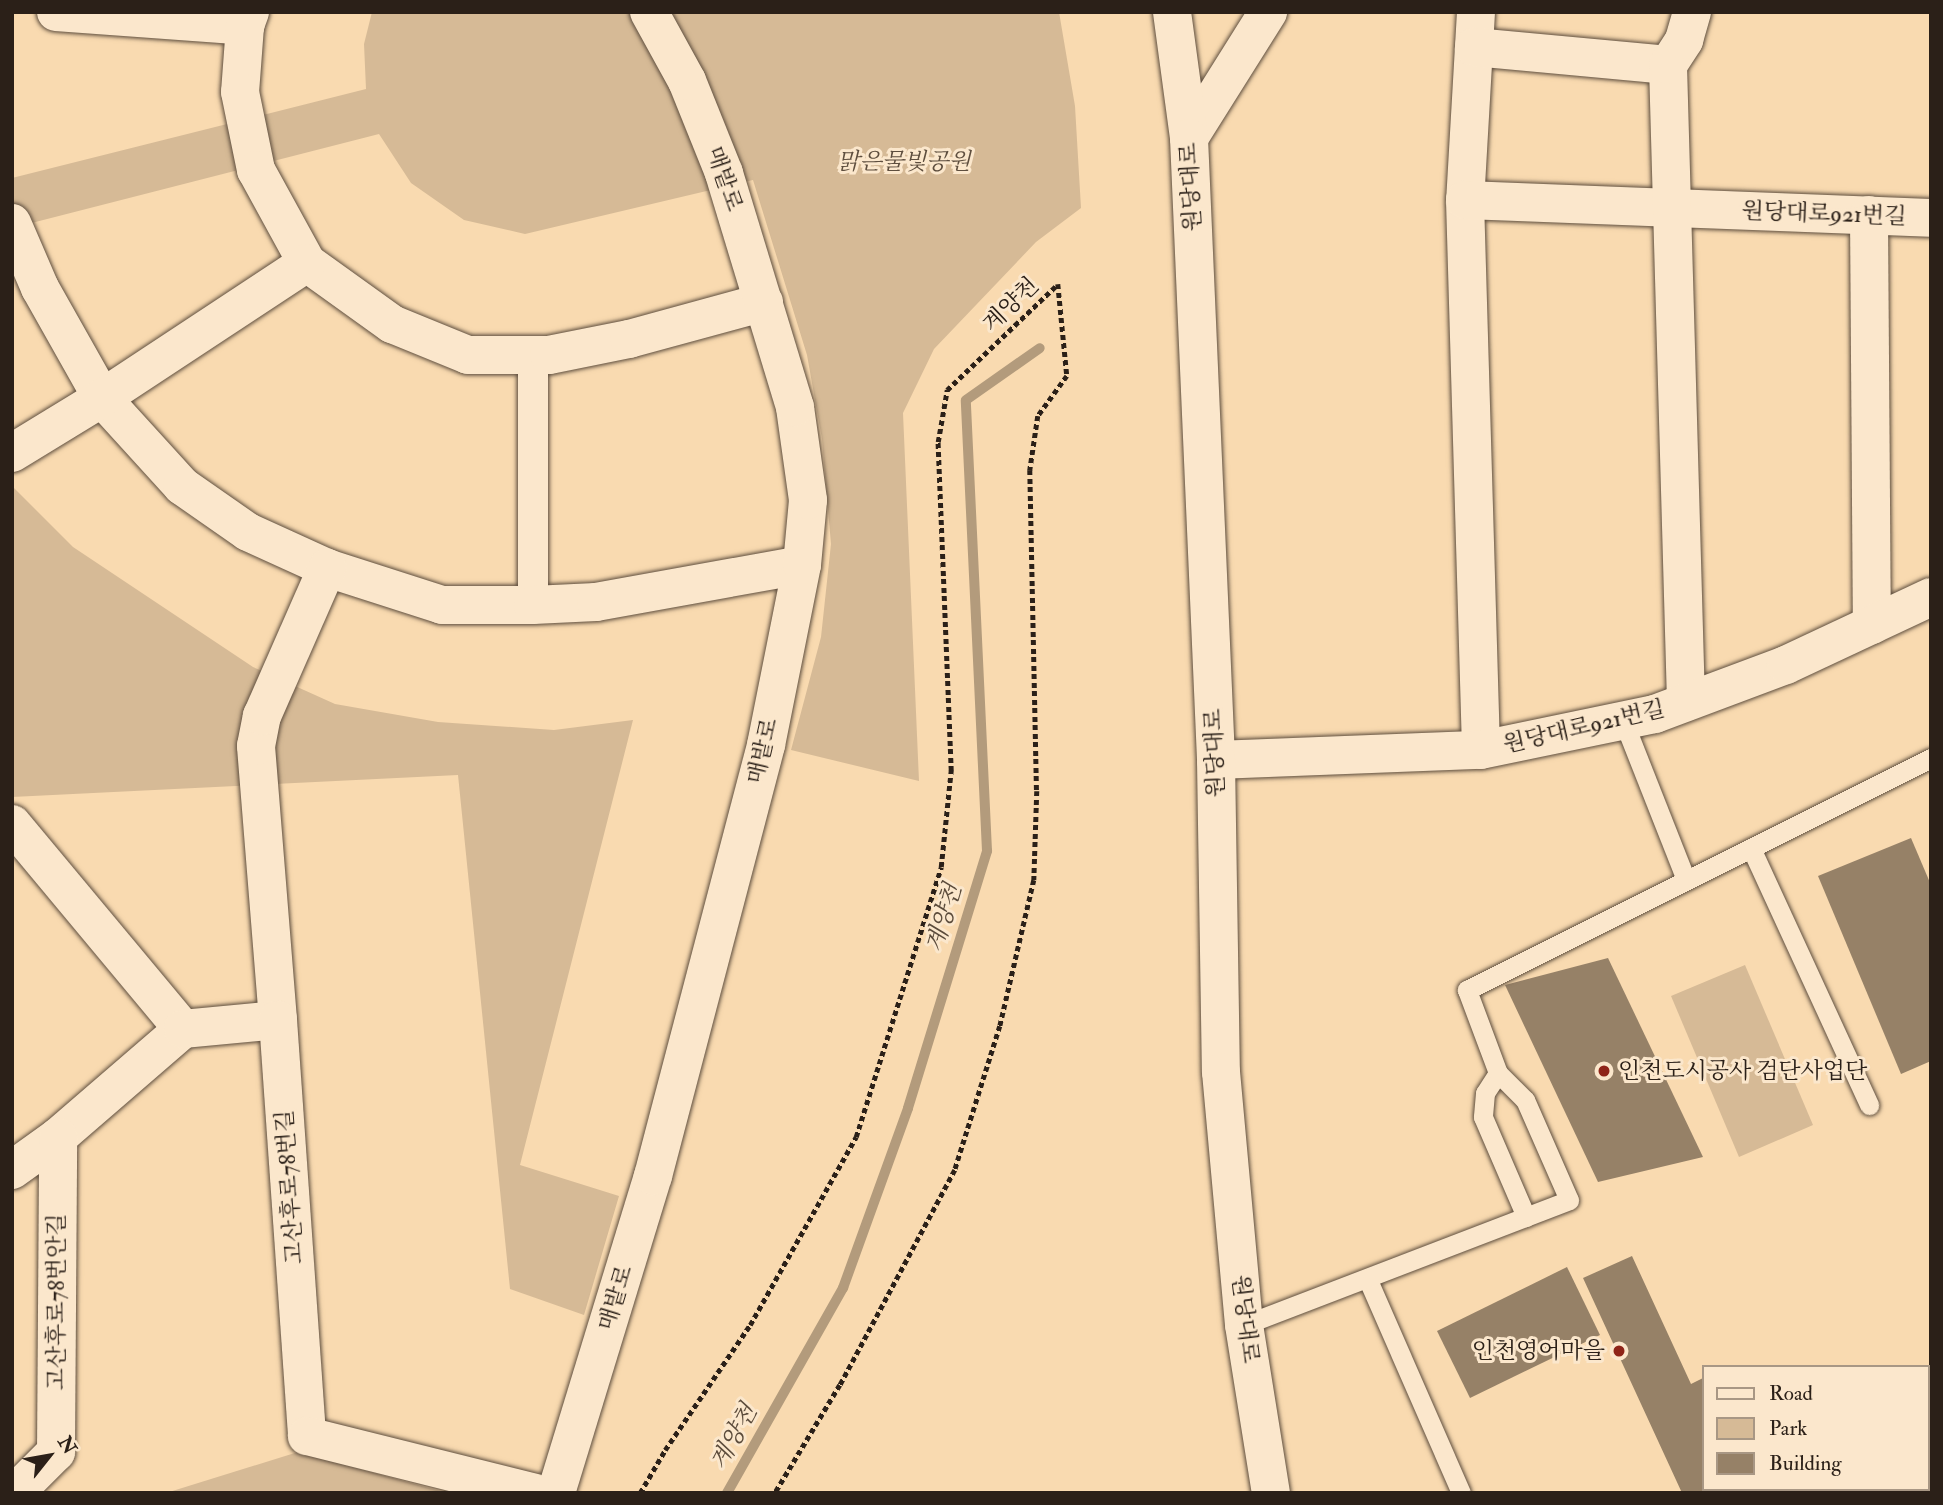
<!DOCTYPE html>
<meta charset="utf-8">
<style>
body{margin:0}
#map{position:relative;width:1943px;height:1505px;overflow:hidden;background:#f9dab0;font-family:"IM FELL Double Pica","Noto Serif KR",serif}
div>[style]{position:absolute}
.green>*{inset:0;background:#d6ba96}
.stream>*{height:10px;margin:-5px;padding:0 5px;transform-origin:5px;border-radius:5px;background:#b39b7c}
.building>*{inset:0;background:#968167}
.path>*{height:4.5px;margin-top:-2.25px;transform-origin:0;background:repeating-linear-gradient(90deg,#2b2018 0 5px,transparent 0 8.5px)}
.roads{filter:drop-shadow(0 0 2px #5e4e3e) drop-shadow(0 0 2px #5e4e3e)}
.service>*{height:19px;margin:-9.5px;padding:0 9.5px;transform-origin:9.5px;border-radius:9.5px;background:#fbe7cc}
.pedestrian>*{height:30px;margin:-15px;padding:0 15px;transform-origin:15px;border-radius:15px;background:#fbe7cc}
.minor>*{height:38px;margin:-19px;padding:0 19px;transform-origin:19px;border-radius:19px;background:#fbe7cc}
.secondary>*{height:38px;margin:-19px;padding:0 19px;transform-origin:19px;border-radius:19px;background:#fbe7cc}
.dots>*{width:19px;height:19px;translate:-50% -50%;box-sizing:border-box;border:4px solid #fbe7cc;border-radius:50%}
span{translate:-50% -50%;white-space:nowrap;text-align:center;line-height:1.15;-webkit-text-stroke:6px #fbe7cc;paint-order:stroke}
.park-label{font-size:23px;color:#5e4e3e;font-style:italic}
.street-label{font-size:23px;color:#2b2018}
.poi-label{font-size:23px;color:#2b2018}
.left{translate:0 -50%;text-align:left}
.right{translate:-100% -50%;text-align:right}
.water-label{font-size:24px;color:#5b4b3b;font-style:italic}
.frame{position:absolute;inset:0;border:14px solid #2b2018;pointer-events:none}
.legend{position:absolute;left:1702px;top:1365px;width:228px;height:126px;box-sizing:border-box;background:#fbe7cc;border:2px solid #a89784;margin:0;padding:9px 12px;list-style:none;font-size:21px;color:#2b2018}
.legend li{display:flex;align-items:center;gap:14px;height:35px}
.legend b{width:35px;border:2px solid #a89784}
.north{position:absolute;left:14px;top:1421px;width:70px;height:70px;-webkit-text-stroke:5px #fbe7cc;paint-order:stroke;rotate:59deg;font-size:19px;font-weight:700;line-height:28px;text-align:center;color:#2b2018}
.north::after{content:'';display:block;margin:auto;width:24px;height:32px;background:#2b2018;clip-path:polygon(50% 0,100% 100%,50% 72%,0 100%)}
</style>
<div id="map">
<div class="green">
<div style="clip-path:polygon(372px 12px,1059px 12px,1075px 106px,1081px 208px,1036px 242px,934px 349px,903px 413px,919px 781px,791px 750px,821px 637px,831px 544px,822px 439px,807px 355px,753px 180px,525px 234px,464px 220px,411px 183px,379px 134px,12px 228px,12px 178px,366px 89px,364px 44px)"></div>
<div style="clip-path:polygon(12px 486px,73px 547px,253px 667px,335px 704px,438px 722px,554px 730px,633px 720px,520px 1165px,619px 1196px,584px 1315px,510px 1289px,458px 775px,12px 797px)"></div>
<div style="clip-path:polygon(1745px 965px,1813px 1125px,1739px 1157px,1671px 996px)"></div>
<div style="clip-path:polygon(298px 1452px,447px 1493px,166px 1493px)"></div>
</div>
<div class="stream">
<div style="left:727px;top:1493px;width:236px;rotate:-60.5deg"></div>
<div style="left:843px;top:1288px;width:191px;rotate:-70.1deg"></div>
<div style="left:908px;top:1108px;width:269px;rotate:-72.9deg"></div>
<div style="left:987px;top:851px;width:451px;rotate:-92.7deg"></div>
<div style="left:966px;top:400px;width:90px;rotate:-35.1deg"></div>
</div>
<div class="building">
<div style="clip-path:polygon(1911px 838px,1931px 885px,1931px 1061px,1901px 1074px,1818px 876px)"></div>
<div style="clip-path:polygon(1608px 958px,1703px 1157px,1598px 1182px,1505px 985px)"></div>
<div style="clip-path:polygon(1632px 1256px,1691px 1384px,1703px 1378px,1703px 1489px,1742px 1489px,1744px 1493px,1682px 1493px,1583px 1278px)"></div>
<div style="clip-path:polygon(1567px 1267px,1600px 1335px,1470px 1398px,1437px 1331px)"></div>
</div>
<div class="path">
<div style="left:640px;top:1493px;width:50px;rotate:-59.8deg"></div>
<div style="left:665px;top:1450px;width:151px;rotate:-55.8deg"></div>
<div style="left:750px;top:1325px;width:216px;rotate:-60.6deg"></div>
<div style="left:856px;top:1137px;width:283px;rotate:-72.5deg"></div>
<div style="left:941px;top:867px;width:97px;rotate:-84.1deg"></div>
<div style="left:951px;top:771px;width:329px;rotate:-92.3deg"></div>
<div style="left:938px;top:442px;width:53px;rotate:-80.2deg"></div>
<div style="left:947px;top:390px;width:153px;rotate:-43.7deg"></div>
<div style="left:1058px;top:284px;width:92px;rotate:84.4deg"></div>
<div style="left:1067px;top:376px;width:49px;rotate:125.9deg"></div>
<div style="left:1038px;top:416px;width:55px;rotate:98.4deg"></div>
<div style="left:1030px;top:470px;width:321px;rotate:88.8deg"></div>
<div style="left:1037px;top:791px;width:89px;rotate:91.9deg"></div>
<div style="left:1034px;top:880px;width:150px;rotate:103.1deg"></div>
<div style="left:1000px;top:1026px;width:151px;rotate:107.4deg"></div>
<div style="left:955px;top:1170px;width:244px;rotate:118.1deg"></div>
<div style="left:840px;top:1385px;width:126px;rotate:121deg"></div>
</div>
<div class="roads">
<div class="service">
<div style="left:1623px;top:720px;width:172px;rotate:68.5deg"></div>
<div style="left:1751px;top:848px;width:283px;rotate:65.3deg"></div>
<div style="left:1498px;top:1073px;width:24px;rotate:123deg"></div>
<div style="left:1485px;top:1093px;width:24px;rotate:95deg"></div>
<div style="left:1483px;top:1117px;width:109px;rotate:66.7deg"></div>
<div style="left:1368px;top:1280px;width:232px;rotate:66.4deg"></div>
<div style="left:1244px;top:1325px;width:348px;rotate:-21deg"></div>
<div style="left:1569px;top:1200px;width:109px;rotate:-113.7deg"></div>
<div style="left:1525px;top:1100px;width:38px;rotate:-135deg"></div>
<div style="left:1498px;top:1073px;width:89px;rotate:-110.5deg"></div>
<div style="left:1467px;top:990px;width:519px;rotate:-26.57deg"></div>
</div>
<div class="pedestrian">
<div style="left:533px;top:355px;width:250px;rotate:90deg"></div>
</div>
<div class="minor">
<div style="left:56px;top:12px;width:190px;rotate:4.2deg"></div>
<div style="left:250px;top:12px;width:15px;rotate:110deg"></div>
<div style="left:245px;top:26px;width:66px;rotate:94.3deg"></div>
<div style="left:240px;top:92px;width:80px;rotate:78.4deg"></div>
<div style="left:256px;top:170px;width:106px;rotate:61.3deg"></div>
<div style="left:307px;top:263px;width:105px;rotate:35.7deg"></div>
<div style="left:392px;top:324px;width:82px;rotate:22.2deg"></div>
<div style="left:468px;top:355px;width:81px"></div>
<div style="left:549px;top:355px;width:82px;rotate:-11.3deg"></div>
<div style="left:629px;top:339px;width:140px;rotate:-15.3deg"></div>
<div style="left:1476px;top:12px;width:188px;rotate:93.3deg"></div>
<div style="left:1465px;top:200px;width:550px;rotate:88.33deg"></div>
<div style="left:1474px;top:47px;width:195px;rotate:5.3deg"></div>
<div style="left:1189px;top:138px;width:149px;rotate:-57.9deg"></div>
<div style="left:1465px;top:200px;width:466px;rotate:2.2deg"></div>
<div style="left:1869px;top:215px;width:410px;rotate:89.6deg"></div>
<div style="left:12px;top:223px;width:71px;rotate:66.7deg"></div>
<div style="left:40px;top:288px;width:126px;rotate:60.6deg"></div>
<div style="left:102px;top:398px;width:119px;rotate:47.7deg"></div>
<div style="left:182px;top:486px;width:80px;rotate:34.9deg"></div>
<div style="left:248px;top:532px;width:87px;rotate:24.5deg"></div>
<div style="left:327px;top:568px;width:121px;rotate:17.8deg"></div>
<div style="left:442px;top:605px;width:91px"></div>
<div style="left:533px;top:605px;width:63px;rotate:-2.7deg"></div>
<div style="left:596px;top:602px;width:209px;rotate:-10.2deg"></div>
<div style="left:12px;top:453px;width:105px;rotate:-31.4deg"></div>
<div style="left:102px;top:398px;width:245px;rotate:-33.4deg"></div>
<div style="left:1686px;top:702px;width:637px;rotate:-91.62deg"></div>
<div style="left:1668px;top:65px;width:30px;rotate:-57deg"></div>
<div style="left:1684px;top:40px;width:29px;rotate:-74deg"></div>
<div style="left:1216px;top:760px;width:265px;rotate:-2.2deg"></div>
<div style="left:1481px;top:750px;width:178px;rotate:-11.7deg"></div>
<div style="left:1655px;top:714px;width:140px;rotate:-20.5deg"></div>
<div style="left:1786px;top:665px;width:160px;rotate:-25.1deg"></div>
<div style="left:12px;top:824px;width:267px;rotate:50.2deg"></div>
<div style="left:278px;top:1020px;width:275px;rotate:-94.6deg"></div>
<div style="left:256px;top:746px;width:31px;rotate:-79deg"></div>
<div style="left:262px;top:716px;width:162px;rotate:-66.3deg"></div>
<div style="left:12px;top:1170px;width:57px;rotate:-35.7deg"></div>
<div style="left:58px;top:1137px;width:165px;rotate:-40.8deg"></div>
<div style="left:183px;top:1029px;width:95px;rotate:-5.4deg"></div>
<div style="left:278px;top:1020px;width:417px;rotate:86deg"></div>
<div style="left:307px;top:1436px;width:235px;rotate:14deg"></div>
<div style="left:15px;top:1493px;width:58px;rotate:-45deg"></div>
<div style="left:56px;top:1452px;width:315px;rotate:-89.6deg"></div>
<div style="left:556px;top:1493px;width:332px;rotate:-73deg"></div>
<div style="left:653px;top:1176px;width:446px;rotate:-75.3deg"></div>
<div style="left:766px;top:745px;width:184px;rotate:-78.7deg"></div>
<div style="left:802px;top:565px;width:65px;rotate:-84.7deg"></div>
<div style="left:808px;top:500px;width:94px;rotate:-98deg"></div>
<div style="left:795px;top:407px;width:245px;rotate:-106.9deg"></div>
<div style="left:724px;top:173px;width:99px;rotate:-111.9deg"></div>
<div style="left:687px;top:81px;width:79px;rotate:-118.8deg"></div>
</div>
<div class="secondary">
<div style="left:1172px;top:12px;width:127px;rotate:82.3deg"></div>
<div style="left:1189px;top:138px;width:623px;rotate:87.51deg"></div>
<div style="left:1216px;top:760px;width:312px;rotate:89.1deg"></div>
<div style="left:1221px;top:1072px;width:254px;rotate:84.8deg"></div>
<div style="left:1244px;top:1325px;width:170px;rotate:80.9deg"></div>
</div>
</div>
<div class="dots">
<div style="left:1604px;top:1071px;background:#8f2418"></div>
<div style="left:1619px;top:1351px;background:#8f2418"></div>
</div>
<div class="park-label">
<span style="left:904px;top:162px">맑은물빛공원</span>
</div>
<div class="street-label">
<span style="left:724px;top:179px;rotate:71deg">매밭로</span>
<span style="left:1191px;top:187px;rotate:-93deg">원당대로</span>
<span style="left:1824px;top:214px;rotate:2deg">원당대로921번길</span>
<span style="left:1011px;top:305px;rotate:-44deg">계양천</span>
<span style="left:1584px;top:727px;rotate:-13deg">원당대로921번길</span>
<span style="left:763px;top:751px;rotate:-77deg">매밭로</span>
<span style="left:1215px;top:753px;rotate:-92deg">원당대로</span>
<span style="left:290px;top:1187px;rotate:-94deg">고산후로78번길</span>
<span style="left:616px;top:1298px;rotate:-73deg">매밭로</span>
<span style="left:57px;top:1302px;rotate:-90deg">고산후로78번안길</span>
<span style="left:1245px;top:1319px;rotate:83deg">원당대로</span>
</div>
<div class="poi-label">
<span class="left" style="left:1618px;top:1071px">인천도시공사 검단사업단</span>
<span class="right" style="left:1605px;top:1351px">인천영어마을</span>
</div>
<div class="water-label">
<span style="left:944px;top:918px;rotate:-73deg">계양천</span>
<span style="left:734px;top:1437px;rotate:-61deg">계양천</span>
</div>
<div class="frame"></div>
<ul class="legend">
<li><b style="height:9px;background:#fbe7cc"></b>Road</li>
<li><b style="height:19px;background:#d6ba96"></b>Park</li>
<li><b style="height:19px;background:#968167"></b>Building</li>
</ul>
<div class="north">N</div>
</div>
